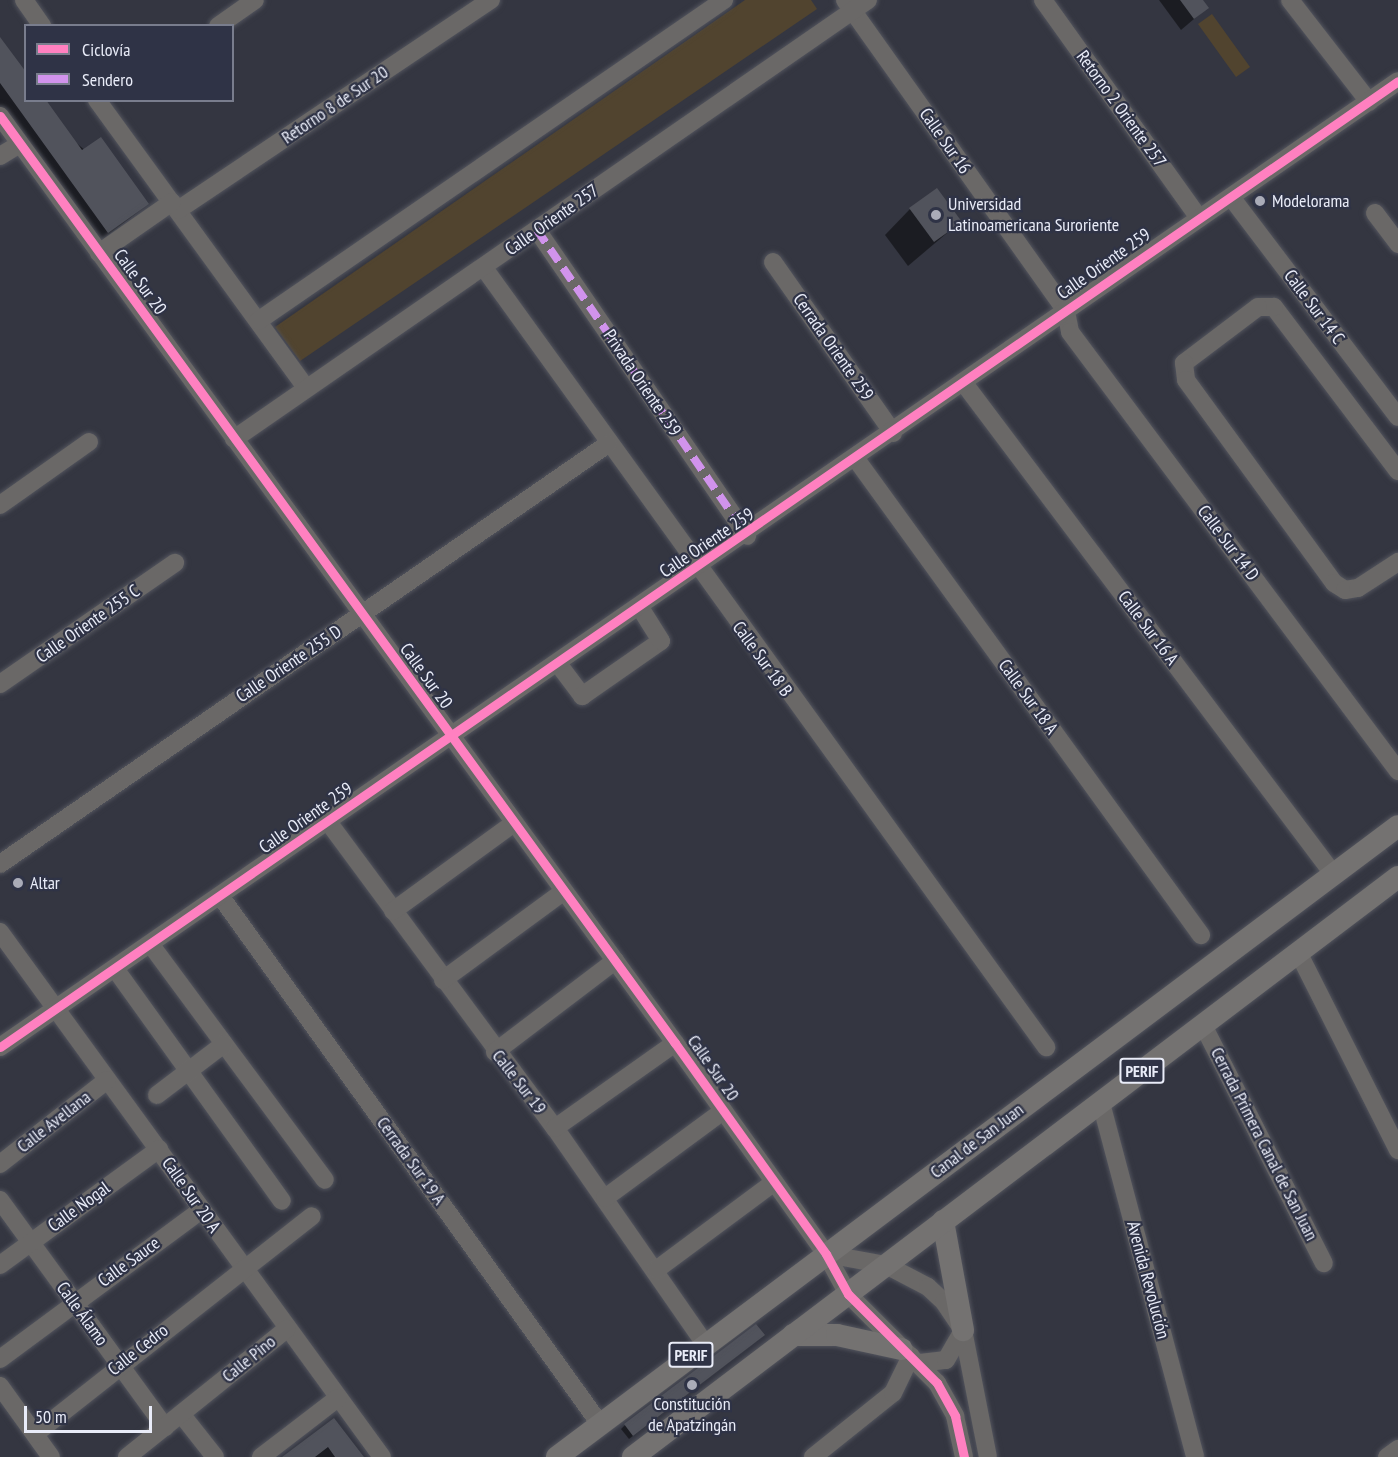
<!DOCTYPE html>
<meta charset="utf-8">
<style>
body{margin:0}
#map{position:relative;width:1398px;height:1457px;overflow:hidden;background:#343641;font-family:"PT Sans Narrow",sans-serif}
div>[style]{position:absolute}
.green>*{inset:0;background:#51442f}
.shadow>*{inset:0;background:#0007}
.building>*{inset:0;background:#51535c}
.roads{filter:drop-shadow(0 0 2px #52545d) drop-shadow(0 0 2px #52545d)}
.minor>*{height:18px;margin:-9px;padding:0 9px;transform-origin:9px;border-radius:9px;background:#6a6867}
.major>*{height:22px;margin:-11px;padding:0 11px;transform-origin:11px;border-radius:11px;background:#747271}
.quiet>*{height:8px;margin-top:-4px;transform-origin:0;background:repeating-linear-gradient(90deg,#d193ec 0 15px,transparent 0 23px)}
.cycleway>*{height:9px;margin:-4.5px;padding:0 4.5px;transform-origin:4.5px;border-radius:4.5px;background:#ff80c0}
.dots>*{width:16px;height:16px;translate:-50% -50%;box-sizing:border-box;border:3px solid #2f3346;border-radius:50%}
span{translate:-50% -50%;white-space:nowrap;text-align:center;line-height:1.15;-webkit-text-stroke:4.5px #2f3346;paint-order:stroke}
.shield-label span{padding:2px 4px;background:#2f3346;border:2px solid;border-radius:4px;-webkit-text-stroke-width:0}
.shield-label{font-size:16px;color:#e9ecf8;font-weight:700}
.street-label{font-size:18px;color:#e9ecf8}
.poi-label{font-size:18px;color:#e9ecf8}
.left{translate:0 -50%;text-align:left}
.legend{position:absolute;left:24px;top:24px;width:210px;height:78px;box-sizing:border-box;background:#2f3346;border:2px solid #797d8d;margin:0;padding:8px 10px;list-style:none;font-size:18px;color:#e9ecf8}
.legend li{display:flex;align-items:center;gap:12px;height:30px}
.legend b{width:30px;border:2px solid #797d8d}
.scale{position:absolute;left:24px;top:1406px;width:128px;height:27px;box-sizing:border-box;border:3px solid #e9ecf8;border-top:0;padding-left:8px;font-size:18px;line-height:21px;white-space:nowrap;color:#e9ecf8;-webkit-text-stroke:4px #2f3346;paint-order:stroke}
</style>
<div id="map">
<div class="green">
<div style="clip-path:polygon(745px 0,811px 0,817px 9px,300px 361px,275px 327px)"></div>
<div style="clip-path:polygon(1212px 14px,1250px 67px,1236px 77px,1198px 24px)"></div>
</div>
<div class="shadow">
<div style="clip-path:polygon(1159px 0,1201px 0,1207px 8px,1181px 30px)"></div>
<div style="clip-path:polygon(0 39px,26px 100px,148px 204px,93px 247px,0 118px)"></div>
<div style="clip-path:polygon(910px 209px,960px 222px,908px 266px,885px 235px)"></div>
<div style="clip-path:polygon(756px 1326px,759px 1339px,629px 1439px,621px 1429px,625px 1425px)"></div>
<div style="clip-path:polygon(334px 1420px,362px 1457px,284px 1457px)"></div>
</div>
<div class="building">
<div style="clip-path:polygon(1180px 0,1203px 0,1209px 8px,1194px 19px)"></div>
<div style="clip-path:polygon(0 37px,26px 72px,26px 100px,46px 100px,82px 150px,101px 137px,149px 204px,108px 233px,0 83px)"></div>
<div style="clip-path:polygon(937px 188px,962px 222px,934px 242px,909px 208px)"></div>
<div style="clip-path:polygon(756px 1324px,765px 1335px,633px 1436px,624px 1424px)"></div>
<div style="clip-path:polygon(334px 1418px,364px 1457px,335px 1457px,328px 1447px,315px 1457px,282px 1457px)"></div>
</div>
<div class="roads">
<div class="minor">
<div style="left:24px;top:0;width:32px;rotate:55deg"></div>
<div style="left:845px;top:0;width:382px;rotate:54.6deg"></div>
<div style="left:1066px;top:311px;width:21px;rotate:79deg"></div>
<div style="left:1070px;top:332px;width:548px;rotate:53.23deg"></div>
<div style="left:1043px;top:0;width:268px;rotate:54.4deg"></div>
<div style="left:1290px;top:0;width:129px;rotate:52.2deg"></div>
<div style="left:218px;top:26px;width:45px;rotate:-35.1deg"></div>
<div style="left:97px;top:100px;width:356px;rotate:54deg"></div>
<div style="left:0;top:116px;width:1147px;rotate:53.94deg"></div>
<div style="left:675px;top:1043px;width:259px;rotate:54.4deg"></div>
<div style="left:826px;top:1254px;width:46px;rotate:61.2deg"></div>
<div style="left:848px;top:1294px;width:126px;rotate:45deg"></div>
<div style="left:937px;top:1383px;width:38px;rotate:61deg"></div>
<div style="left:955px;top:1416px;width:42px;rotate:77.6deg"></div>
<div style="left:0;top:156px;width:23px;rotate:-31deg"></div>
<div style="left:1231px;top:197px;width:276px;rotate:52.8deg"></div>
<div style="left:178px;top:210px;width:377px;rotate:-33.9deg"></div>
<div style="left:1375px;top:213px;width:39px;rotate:53deg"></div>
<div style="left:537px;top:230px;width:371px;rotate:55.5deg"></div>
<div style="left:99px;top:253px;width:89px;rotate:-34.9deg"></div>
<div style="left:773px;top:262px;width:209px;rotate:54.9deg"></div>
<div style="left:484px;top:268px;width:961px;rotate:54.19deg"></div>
<div style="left:258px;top:321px;width:566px;rotate:-34.56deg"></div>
<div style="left:963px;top:382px;width:617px;rotate:53.04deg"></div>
<div style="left:234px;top:439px;width:771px;rotate:-34.7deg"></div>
<div style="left:856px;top:459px;width:588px;rotate:54.07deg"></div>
<div style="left:1398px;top:471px;width:206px;rotate:-127.1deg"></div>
<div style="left:1274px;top:307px;width:16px;rotate:180deg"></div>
<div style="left:1258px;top:307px;width:93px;rotate:142.9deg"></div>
<div style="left:1184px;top:363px;width:17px;rotate:83deg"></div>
<div style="left:1186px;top:380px;width:251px;rotate:53.9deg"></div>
<div style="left:1334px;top:583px;width:13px;rotate:32deg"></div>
<div style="left:1345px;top:590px;width:13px;rotate:-9deg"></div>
<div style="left:1358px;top:588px;width:48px;rotate:-33deg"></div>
<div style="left:0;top:505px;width:109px;rotate:-35.3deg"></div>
<div style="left:559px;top:665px;width:39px;rotate:53deg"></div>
<div style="left:582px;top:696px;width:96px;rotate:-34.8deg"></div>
<div style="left:661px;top:641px;width:39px;rotate:-122deg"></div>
<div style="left:0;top:684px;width:213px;rotate:-34.7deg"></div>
<div style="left:329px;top:823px;width:380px;rotate:53.5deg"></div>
<div style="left:555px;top:1128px;width:263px;rotate:55.2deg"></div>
<div style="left:0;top:864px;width:739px;rotate:-34.64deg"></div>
<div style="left:221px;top:897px;width:649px;rotate:54.28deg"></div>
<div style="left:393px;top:911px;width:150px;rotate:-36deg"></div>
<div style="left:0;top:932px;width:649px;rotate:53.96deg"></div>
<div style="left:151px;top:945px;width:292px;rotate:53.5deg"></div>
<div style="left:1298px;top:952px;width:222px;rotate:63.2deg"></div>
<div style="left:116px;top:970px;width:284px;rotate:54.3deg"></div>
<div style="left:443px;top:980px;width:150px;rotate:-36.3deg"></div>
<div style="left:1203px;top:1025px;width:267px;rotate:63.1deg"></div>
<div style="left:0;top:1047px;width:1699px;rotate:-34.64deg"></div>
<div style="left:495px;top:1052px;width:151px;rotate:-37.2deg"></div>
<div style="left:157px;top:1095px;width:84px;rotate:-37.3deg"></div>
<div style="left:1101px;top:1103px;width:366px;rotate:75.1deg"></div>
<div style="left:555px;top:1128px;width:147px;rotate:-35.3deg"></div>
<div style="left:0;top:1164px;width:136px;rotate:-38.1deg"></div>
<div style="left:605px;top:1198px;width:147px;rotate:-36.4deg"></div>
<div style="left:0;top:1200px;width:281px;rotate:54deg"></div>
<div style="left:826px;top:1254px;width:61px;rotate:10.4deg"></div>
<div style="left:886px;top:1265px;width:47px;rotate:27.6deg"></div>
<div style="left:928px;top:1287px;width:22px;rotate:43deg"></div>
<div style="left:944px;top:1302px;width:34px;rotate:56deg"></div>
<div style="left:963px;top:1330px;width:129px;rotate:78.9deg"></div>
<div style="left:0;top:1265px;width:197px;rotate:-36.1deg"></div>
<div style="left:656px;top:1270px;width:146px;rotate:-36.6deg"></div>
<div style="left:0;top:1359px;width:250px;rotate:-36.5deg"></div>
<div style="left:920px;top:1363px;width:26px;rotate:-7deg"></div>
<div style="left:946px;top:1360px;width:34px;rotate:-60deg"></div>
<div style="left:0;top:1386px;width:87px;rotate:54.3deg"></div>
<div style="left:182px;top:1415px;width:53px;rotate:51.8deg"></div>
<div style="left:35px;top:1434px;width:352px;rotate:-38.2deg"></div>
<div style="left:127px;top:1457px;width:205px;rotate:-38.7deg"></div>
<div style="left:261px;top:1457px;width:97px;rotate:-37.5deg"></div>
<div style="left:813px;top:1457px;width:102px;rotate:-38.7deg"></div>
<div style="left:893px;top:1393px;width:41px;rotate:-64.1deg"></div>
<div style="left:1387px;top:1457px;width:14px;rotate:-36deg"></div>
</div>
<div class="major">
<div style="left:943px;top:1221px;width:111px;rotate:79.6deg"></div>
<div style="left:793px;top:1335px;width:44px"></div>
<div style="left:837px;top:1335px;width:66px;rotate:12.2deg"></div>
<div style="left:557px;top:1457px;width:1051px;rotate:-36.88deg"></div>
<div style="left:633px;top:1457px;width:960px;rotate:-37.17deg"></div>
</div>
</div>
<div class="quiet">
<div style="left:537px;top:230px;width:371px;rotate:55.5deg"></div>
</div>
<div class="cycleway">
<div style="left:0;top:116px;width:1147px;rotate:53.94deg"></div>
<div style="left:675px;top:1043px;width:259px;rotate:54.4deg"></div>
<div style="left:826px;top:1254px;width:46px;rotate:61.2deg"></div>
<div style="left:848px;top:1294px;width:126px;rotate:45deg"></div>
<div style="left:937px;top:1383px;width:38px;rotate:61deg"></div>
<div style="left:955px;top:1416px;width:42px;rotate:77.6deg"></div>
<div style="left:0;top:1047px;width:1699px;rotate:-34.64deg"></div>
</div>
<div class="dots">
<div style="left:1260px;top:201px;background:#aaacb8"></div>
<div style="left:936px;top:215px;background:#aaacb8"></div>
<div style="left:18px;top:883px;background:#aaacb8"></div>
<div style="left:692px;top:1385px;background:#aaacb8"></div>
</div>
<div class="shield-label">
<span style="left:1142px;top:1071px">PERIF</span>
<span style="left:691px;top:1355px">PERIF</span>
</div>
<div class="street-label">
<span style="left:335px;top:105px;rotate:-34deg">Retorno 8 de Sur 20</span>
<span style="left:1121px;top:109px;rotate:54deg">Retorno 2 Oriente 257</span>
<span style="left:945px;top:141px;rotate:55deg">Calle Sur 16</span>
<span style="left:552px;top:220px;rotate:-35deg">Calle Oriente 257</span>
<span style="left:1104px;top:264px;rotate:-35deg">Calle Oriente 259</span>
<span style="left:140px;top:282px;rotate:54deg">Calle Sur 20</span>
<span style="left:1314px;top:307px;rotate:53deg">Calle Sur 14 C</span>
<span style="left:833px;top:347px;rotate:55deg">Cerrada Oriente 259</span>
<span style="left:642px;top:383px;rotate:56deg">Privada Oriente 259</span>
<span style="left:707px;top:543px;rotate:-34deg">Calle Oriente 259</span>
<span style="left:1228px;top:543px;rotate:53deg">Calle Sur 14 D</span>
<span style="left:88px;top:624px;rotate:-35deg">Calle Oriente 255 C</span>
<span style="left:1148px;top:628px;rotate:53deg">Calle Sur 16 A</span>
<span style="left:762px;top:659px;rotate:54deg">Calle Sur 18 B</span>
<span style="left:289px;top:664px;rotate:-34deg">Calle Oriente 255 D</span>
<span style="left:426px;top:676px;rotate:54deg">Calle Sur 20</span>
<span style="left:1028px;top:697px;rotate:54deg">Calle Sur 18 A</span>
<span style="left:306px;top:818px;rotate:-35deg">Calle Oriente 259</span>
<span style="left:713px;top:1068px;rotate:55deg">Calle Sur 20</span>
<span style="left:519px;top:1082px;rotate:52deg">Calle Sur 19</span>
<span style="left:54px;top:1122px;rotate:-38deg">Calle Avellana</span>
<span style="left:977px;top:1141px;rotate:-37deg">Canal de San Juan</span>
<span style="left:1264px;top:1144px;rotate:63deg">Cerrada Primera Canal de San Juan</span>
<span style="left:411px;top:1161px;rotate:54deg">Cerrada Sur 19 A</span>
<span style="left:191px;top:1195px;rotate:55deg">Calle Sur 20 A</span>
<span style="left:79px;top:1207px;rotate:-36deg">Calle Nogal</span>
<span style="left:129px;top:1262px;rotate:-36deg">Calle Sauce</span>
<span style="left:1148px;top:1280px;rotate:75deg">Avenida Revolución</span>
<span style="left:82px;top:1314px;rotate:54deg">Calle Álamo</span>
<span style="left:138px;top:1350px;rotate:-38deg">Calle Cedro</span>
<span style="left:249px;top:1359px;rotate:-39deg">Calle Pino</span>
</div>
<div class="poi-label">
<span class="left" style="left:1272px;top:201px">Modelorama</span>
<span class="left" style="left:948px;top:215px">Universidad<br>Latinoamericana Suroriente</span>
<span class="left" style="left:30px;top:883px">Altar</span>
<span style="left:692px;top:1415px">Constitución<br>de Apatzingán</span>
</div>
<ul class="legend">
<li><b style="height:8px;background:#ff80c0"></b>Ciclovía</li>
<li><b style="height:8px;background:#d193ec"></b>Sendero</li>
</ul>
<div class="scale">50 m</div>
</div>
